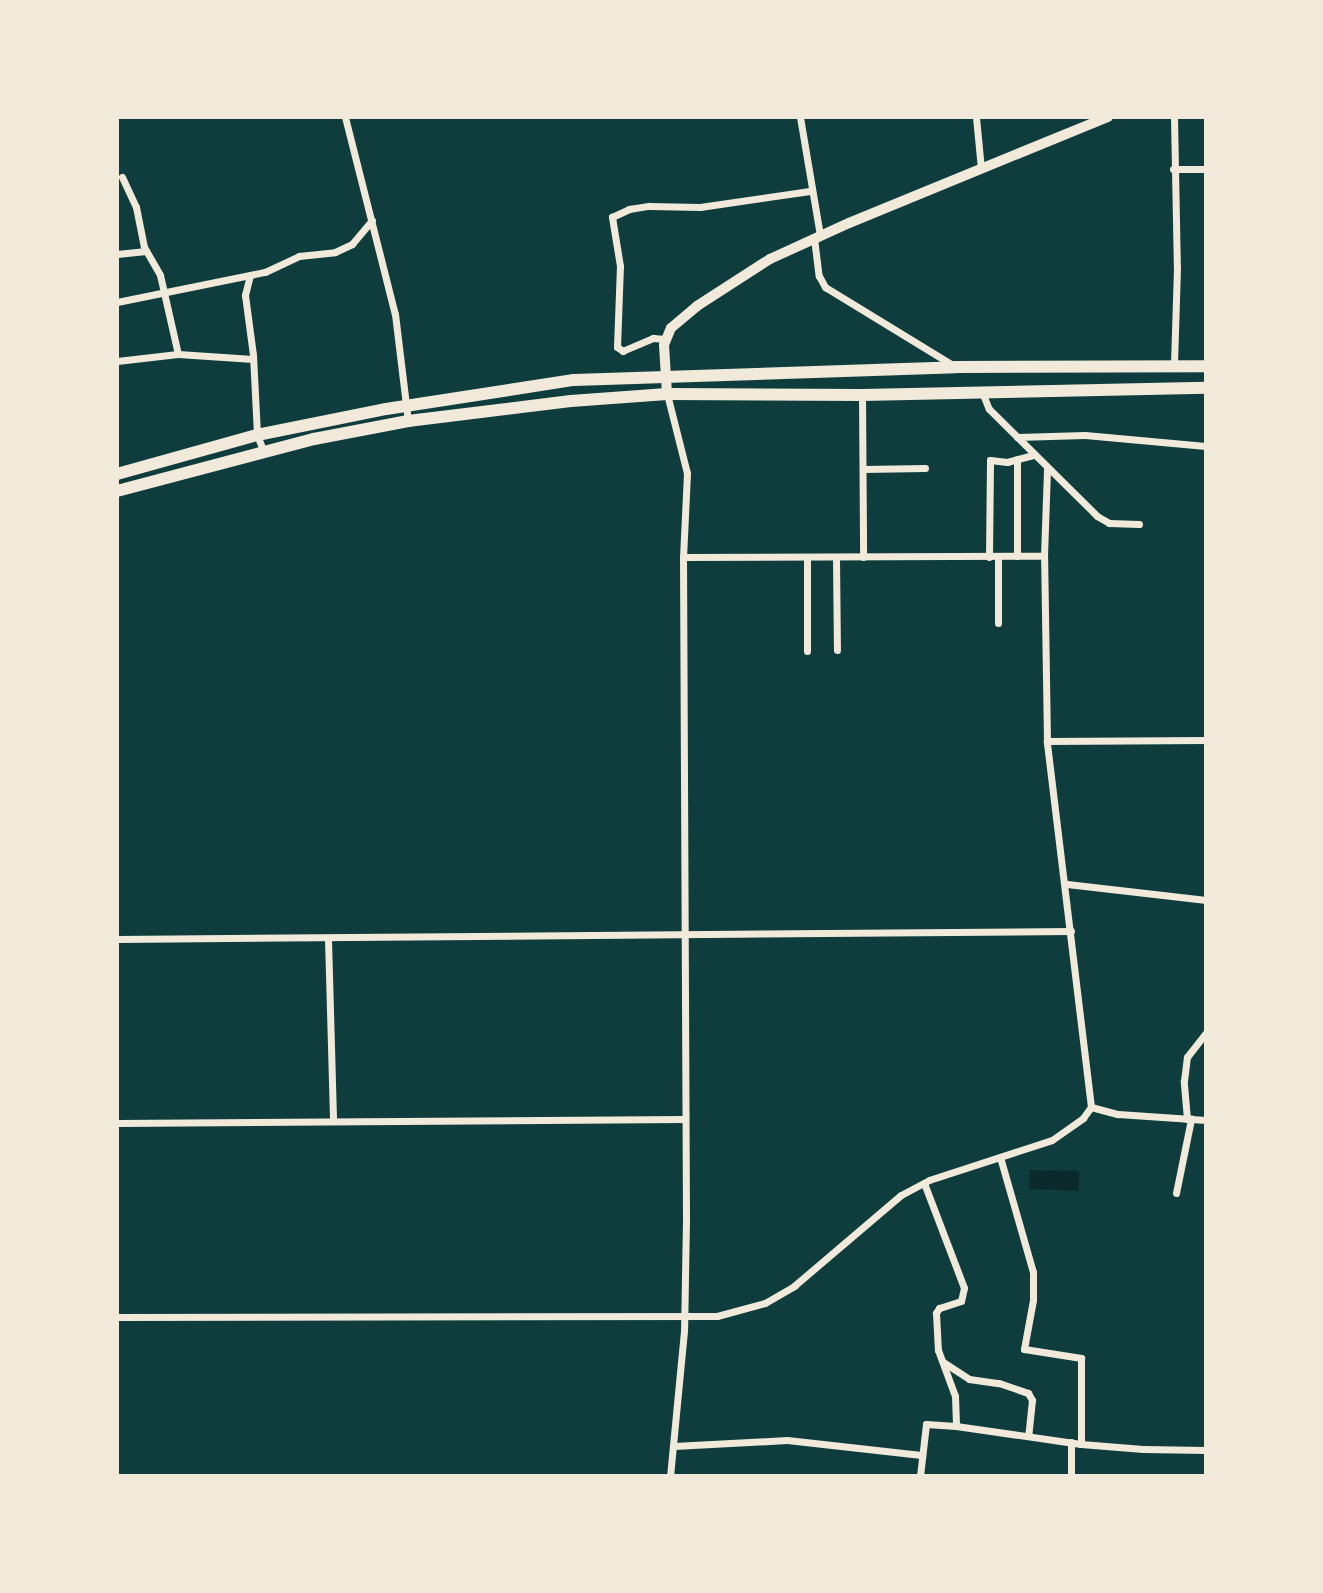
<!DOCTYPE html>
<style>
body{margin:0}
#map{position:relative;width:1323px;height:1593px;overflow:hidden;background:#0f3d3e;font-family:Commissioner,sans-serif}
div>[style]{position:absolute}
.water>*{inset:0;background:#0a2a2b}
.minor>*{height:7px;margin:-3.5px;padding:0 3.5px;transform-origin:3.5px;border-radius:3.5px;background:#f1e9da}
.tertiary>*{height:10px;margin:-5px;padding:0 5px;transform-origin:5px;border-radius:5px;background:#f1e9da}
.trunk>*{height:12px;margin:-6px;padding:0 6px;transform-origin:6px;border-radius:6px;background:#f1e9da}
span{translate:-50% -50%;white-space:nowrap;text-align:center;line-height:1.15;-webkit-text-stroke:6px #f1e9da;paint-order:stroke}
.frame{position:absolute;inset:0;border:119px solid #f1e9da;pointer-events:none}
</style>
<div id="map">
<div class="water">
<div style="clip-path:polygon(1030px 1170px,1079px 1171px,1079px 1191px,1029px 1189px)"></div>
</div>
<div class="minor">
<div style="left:345px;top:117px;width:203px;rotate:75.8deg"></div>
<div style="left:395px;top:314px;width:108px;rotate:83.1deg"></div>
<div style="left:800px;top:117px;width:120px;rotate:80.4deg"></div>
<div style="left:976px;top:117px;width:52px;rotate:84.5deg"></div>
<div style="left:1174px;top:117px;width:151px;rotate:88.9deg"></div>
<div style="left:1177px;top:268px;width:98px;rotate:91.8deg"></div>
<div style="left:1173px;top:169px;width:33px"></div>
<div style="left:122px;top:177px;width:33px;rotate:65deg"></div>
<div style="left:136px;top:207px;width:41px;rotate:78.7deg"></div>
<div style="left:144px;top:247px;width:32px;rotate:60deg"></div>
<div style="left:160px;top:275px;width:81px;rotate:77.2deg"></div>
<div style="left:814px;top:238px;width:38px;rotate:83deg"></div>
<div style="left:819px;top:276px;width:13px;rotate:61deg"></div>
<div style="left:825px;top:287px;width:150px;rotate:31.4deg"></div>
<div style="left:117px;top:254px;width:29px;rotate:-6deg"></div>
<div style="left:250px;top:275px;width:21px;rotate:104deg"></div>
<div style="left:245px;top:295px;width:61px;rotate:82.4deg"></div>
<div style="left:253px;top:355px;width:80px;rotate:87.1deg"></div>
<div style="left:257px;top:435px;width:16px;rotate:68deg"></div>
<div style="left:117px;top:302px;width:151px;rotate:-11.5deg"></div>
<div style="left:265px;top:272px;width:38px;rotate:-25deg"></div>
<div style="left:299px;top:256px;width:36px;rotate:-6deg"></div>
<div style="left:335px;top:252px;width:19px;rotate:-25deg"></div>
<div style="left:352px;top:244px;width:31px;rotate:-50deg"></div>
<div style="left:665px;top:339px;width:12px;rotate:-175deg"></div>
<div style="left:653px;top:338px;width:33px;rotate:157deg"></div>
<div style="left:623px;top:351px;width:7px;rotate:-146deg"></div>
<div style="left:617px;top:347px;width:81px;rotate:-87.9deg"></div>
<div style="left:620px;top:266px;width:50px;rotate:-99.3deg"></div>
<div style="left:612px;top:217px;width:19px;rotate:-25deg"></div>
<div style="left:629px;top:209px;width:20px;rotate:-9deg"></div>
<div style="left:649px;top:206px;width:51px;rotate:1.1deg"></div>
<div style="left:700px;top:207px;width:111px;rotate:-8.3deg"></div>
<div style="left:117px;top:361px;width:61px;rotate:-6.5deg"></div>
<div style="left:178px;top:354px;width:75px;rotate:3.8deg"></div>
<div style="left:982px;top:392px;width:18px;rotate:68deg"></div>
<div style="left:989px;top:409px;width:152px;rotate:44.7deg"></div>
<div style="left:1097px;top:516px;width:14px;rotate:30deg"></div>
<div style="left:1109px;top:523px;width:30px;rotate:2deg"></div>
<div style="left:667px;top:394px;width:81px;rotate:75.8deg"></div>
<div style="left:687px;top:473px;width:84px;rotate:92.7deg"></div>
<div style="left:683px;top:557px;width:663px;rotate:89.74deg"></div>
<div style="left:686px;top:1220px;width:111px;rotate:91deg"></div>
<div style="left:684px;top:1331px;width:146px;rotate:95.5deg"></div>
<div style="left:862px;top:395px;width:162px;rotate:89.6deg"></div>
<div style="left:1017px;top:437px;width:68px;rotate:-1.7deg"></div>
<div style="left:1085px;top:435px;width:121px;rotate:5.2deg"></div>
<div style="left:863px;top:469px;width:62px;rotate:-0.9deg"></div>
<div style="left:1017px;top:556px;width:97px;rotate:-90deg"></div>
<div style="left:683px;top:557px;width:361px;rotate:-0.2deg"></div>
<div style="left:989px;top:557px;width:97px;rotate:-89.4deg"></div>
<div style="left:990px;top:460px;width:17px;rotate:7deg"></div>
<div style="left:1007px;top:462px;width:28px;rotate:-15deg"></div>
<div style="left:836px;top:558px;width:92px;rotate:89.4deg"></div>
<div style="left:998px;top:623px;width:67px;rotate:-90deg"></div>
<div style="left:807px;top:651px;width:93px;rotate:-90deg"></div>
<div style="left:1047px;top:741px;width:159px;rotate:-0.4deg"></div>
<div style="left:1067px;top:884px;width:140px;rotate:6.6deg"></div>
<div style="left:117px;top:939px;width:954px;rotate:-0.48deg"></div>
<div style="left:328px;top:939px;width:182px;rotate:88.4deg"></div>
<div style="left:1091px;top:1107px;width:28px;rotate:15deg"></div>
<div style="left:1118px;top:1114px;width:88px;rotate:3.9deg"></div>
<div style="left:1187px;top:1119px;width:38px;rotate:-95deg"></div>
<div style="left:1184px;top:1081px;width:24px;rotate:-83deg"></div>
<div style="left:1187px;top:1057px;width:31px;rotate:-52deg"></div>
<div style="left:117px;top:1123px;width:568px;rotate:-0.4deg"></div>
<div style="left:1000px;top:1157px;width:120px;rotate:74deg"></div>
<div style="left:1033px;top:1272px;width:28px;rotate:90deg"></div>
<div style="left:1033px;top:1300px;width:50px;rotate:100.4deg"></div>
<div style="left:1024px;top:1349px;width:58px;rotate:9deg"></div>
<div style="left:1081px;top:1358px;width:86px;rotate:90deg"></div>
<div style="left:924px;top:1183px;width:112px;rotate:69.1deg"></div>
<div style="left:964px;top:1288px;width:13px;rotate:103deg"></div>
<div style="left:961px;top:1301px;width:23px;rotate:162deg"></div>
<div style="left:939px;top:1308px;width:6px;rotate:121deg"></div>
<div style="left:936px;top:1313px;width:37px;rotate:87deg"></div>
<div style="left:938px;top:1350px;width:49px;rotate:69.7deg"></div>
<div style="left:955px;top:1396px;width:30px;rotate:88deg"></div>
<div style="left:956px;top:1426px;width:126px;rotate:8.2deg"></div>
<div style="left:1081px;top:1444px;width:62px;rotate:4.6deg"></div>
<div style="left:1143px;top:1449px;width:63px;rotate:0.9deg"></div>
<div style="left:1176px;top:1193px;width:76px;rotate:-78.5deg"></div>
<div style="left:117px;top:1317px;width:600px;rotate:-0.1deg"></div>
<div style="left:717px;top:1316px;width:50px;rotate:-15.2deg"></div>
<div style="left:765px;top:1303px;width:34px;rotate:-30deg"></div>
<div style="left:794px;top:1286px;width:140px;rotate:-40.4deg"></div>
<div style="left:901px;top:1195px;width:32px;rotate:-28deg"></div>
<div style="left:929px;top:1180px;width:129px;rotate:-18deg"></div>
<div style="left:1052px;top:1140px;width:38px;rotate:-35deg"></div>
<div style="left:1083px;top:1118px;width:14px;rotate:-54deg"></div>
<div style="left:1091px;top:1107px;width:369px;rotate:-96.9deg"></div>
<div style="left:1047px;top:741px;width:185px;rotate:-90.9deg"></div>
<div style="left:1044px;top:556px;width:88px;rotate:-88deg"></div>
<div style="left:943px;top:1362px;width:31px;rotate:33deg"></div>
<div style="left:969px;top:1379px;width:30px;rotate:8deg"></div>
<div style="left:999px;top:1383px;width:31px;rotate:19deg"></div>
<div style="left:1028px;top:1393px;width:8px;rotate:60deg"></div>
<div style="left:1032px;top:1400px;width:36px;rotate:96deg"></div>
<div style="left:1071px;top:1442px;width:34px;rotate:90deg"></div>
<div style="left:674px;top:1446px;width:113px;rotate:-3deg"></div>
<div style="left:787px;top:1440px;width:135px;rotate:6.4deg"></div>
<div style="left:920px;top:1476px;width:52px;rotate:-83.4deg"></div>
<div style="left:926px;top:1424px;width:30px;rotate:4deg"></div>
</div>
<div class="tertiary">
<div style="left:667px;top:394px;width:49px;rotate:-93.5deg"></div>
<div style="left:664px;top:345px;width:18px;rotate:-68deg"></div>
<div style="left:671px;top:328px;width:34px;rotate:-40deg"></div>
<div style="left:697px;top:306px;width:87px;rotate:-32.8deg"></div>
<div style="left:770px;top:259px;width:87px;rotate:-24.5deg"></div>
<div style="left:849px;top:223px;width:280px;rotate:-22.3deg"></div>
</div>
<div class="trunk">
<div style="left:117px;top:474px;width:145px;rotate:-15.6deg"></div>
<div style="left:257px;top:435px;width:132px;rotate:-11.4deg"></div>
<div style="left:386px;top:409px;width:190px;rotate:-8.8deg"></div>
<div style="left:574px;top:380px;width:382px;rotate:-1.9deg"></div>
<div style="left:956px;top:367px;width:250px;rotate:-0.2deg"></div>
<div style="left:117px;top:491px;width:204px;rotate:-14.8deg"></div>
<div style="left:314px;top:439px;width:96px;rotate:-10.8deg"></div>
<div style="left:408px;top:421px;width:164px;rotate:-7deg"></div>
<div style="left:571px;top:401px;width:96px;rotate:-4.2deg"></div>
<div style="left:667px;top:394px;width:195px;rotate:0.3deg"></div>
<div style="left:862px;top:395px;width:344px;rotate:-1.2deg"></div>
</div>
<div class="frame"></div>
</div>
